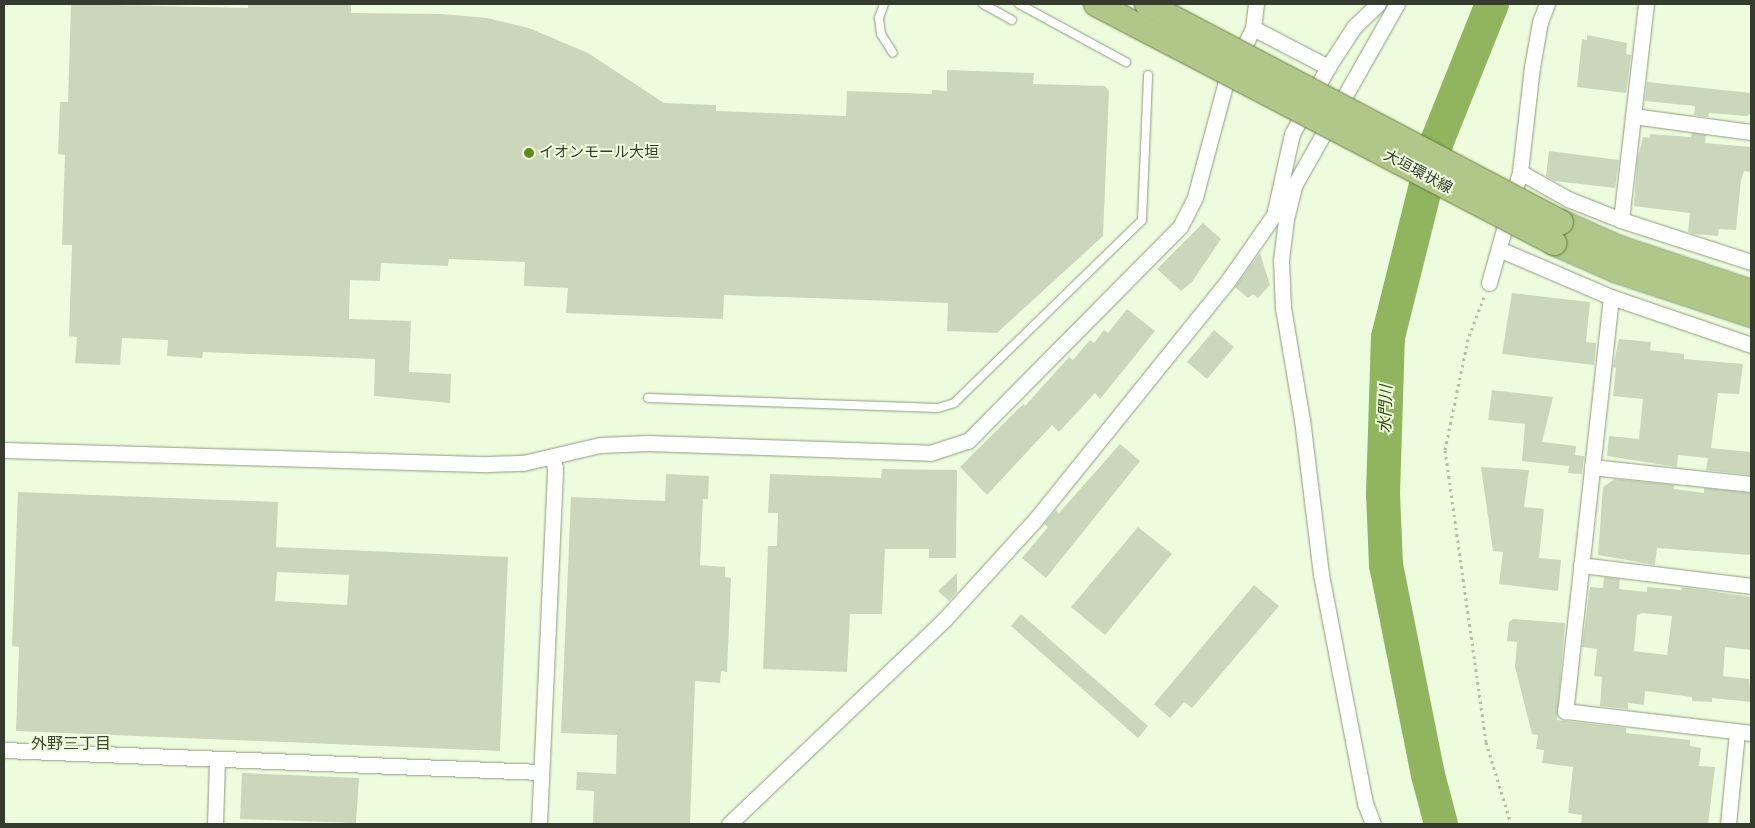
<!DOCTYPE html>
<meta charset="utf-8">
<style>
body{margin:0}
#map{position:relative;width:1755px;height:828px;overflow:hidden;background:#eefcde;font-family:"Fira Sans Condensed","Noto Sans JP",sans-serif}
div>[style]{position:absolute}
.river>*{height:34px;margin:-17px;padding:0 17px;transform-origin:17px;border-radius:17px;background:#91b45f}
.building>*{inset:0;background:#cad7bb}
.path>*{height:3px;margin-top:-1.5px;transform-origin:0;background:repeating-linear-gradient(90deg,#b3bea6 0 2.5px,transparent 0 6.5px)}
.roads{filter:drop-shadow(0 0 1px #8d9a7f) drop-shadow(0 0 1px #8d9a7f)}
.service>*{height:8px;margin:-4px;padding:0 4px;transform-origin:4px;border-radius:4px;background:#fff}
.minor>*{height:15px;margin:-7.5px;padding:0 7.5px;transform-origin:7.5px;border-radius:7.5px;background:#fff}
.primary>*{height:24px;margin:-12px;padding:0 12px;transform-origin:12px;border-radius:12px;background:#b0c789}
.bridges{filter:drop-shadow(0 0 1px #637e36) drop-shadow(0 0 1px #637e36)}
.primary-bridge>*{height:24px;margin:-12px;padding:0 12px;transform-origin:12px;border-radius:12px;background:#b0c789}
.dots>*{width:14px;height:14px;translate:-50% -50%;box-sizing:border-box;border:2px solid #eefcde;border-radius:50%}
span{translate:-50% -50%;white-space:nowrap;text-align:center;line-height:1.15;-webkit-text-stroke:4px #eefcde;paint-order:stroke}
.poi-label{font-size:15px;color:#363b2f}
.left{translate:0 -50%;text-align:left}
.street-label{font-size:15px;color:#363b2f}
.water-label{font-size:16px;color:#314607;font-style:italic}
.neighbourhood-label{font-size:16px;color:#3c462f}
.frame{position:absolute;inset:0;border:5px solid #363b2f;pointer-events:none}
</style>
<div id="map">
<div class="river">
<div style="left:1441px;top:824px;width:51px;rotate:-104.9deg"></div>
<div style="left:1428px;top:775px;width:214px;rotate:-101.3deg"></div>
<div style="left:1386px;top:565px;width:71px;rotate:-92.4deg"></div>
<div style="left:1383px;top:494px;width:157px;rotate:-88.2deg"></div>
<div style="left:1388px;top:337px;width:199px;rotate:-76deg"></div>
<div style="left:1436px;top:144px;width:151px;rotate:-68.2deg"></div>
</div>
<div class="building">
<div style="clip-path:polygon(71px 4px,248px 8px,248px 4px,351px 4px,351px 13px,443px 14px,487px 18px,529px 28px,588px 53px,664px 103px,716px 105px,716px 111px,846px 116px,847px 91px,932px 94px,932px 90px,947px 91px,947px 70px,1034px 73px,1033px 84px,1105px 86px,1109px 91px,1103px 236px,997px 333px,947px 331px,948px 303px,724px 295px,723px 319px,566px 313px,568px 288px,524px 286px,525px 262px,449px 259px,448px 266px,381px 263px,380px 281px,350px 280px,349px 319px,411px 321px,409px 372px,451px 374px,450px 403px,374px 396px,375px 359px,203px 352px,202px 358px,167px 356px,168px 340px,122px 338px,120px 365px,75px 363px,77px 337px,69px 336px,72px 245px,62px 245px,65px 155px,58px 154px,60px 102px,68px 102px)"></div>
<div style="clip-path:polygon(1587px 35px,1627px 43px,1626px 54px,1631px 55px,1626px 93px,1577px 87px,1582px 39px,1587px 40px)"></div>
<div style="clip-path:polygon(1647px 82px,1751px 93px,1751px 113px,1747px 116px,1709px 113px,1708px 117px,1694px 115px,1695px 106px,1645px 101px)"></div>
<div style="clip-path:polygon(1692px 133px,1706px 135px,1705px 143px,1751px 147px,1751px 172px,1744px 171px,1741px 180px,1736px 230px,1719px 229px,1718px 236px,1694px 234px,1688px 232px,1690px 213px,1634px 206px,1637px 162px,1643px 137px,1650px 138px,1650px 134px,1691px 137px)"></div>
<div style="clip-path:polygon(1549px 151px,1619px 160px,1615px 188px,1555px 181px,1546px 176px)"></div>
<div style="clip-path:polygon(1203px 223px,1221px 239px,1192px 282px,1181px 291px,1157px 269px)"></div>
<div style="clip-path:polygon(1260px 253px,1270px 285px,1258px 298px,1253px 294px,1248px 298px,1235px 287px)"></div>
<div style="clip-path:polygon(1512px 293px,1590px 302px,1586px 342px,1596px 343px,1594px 365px,1502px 354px)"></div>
<div style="clip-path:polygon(1127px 309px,1155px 331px,1100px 399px,1095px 393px,1059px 432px,1052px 425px,987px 495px,960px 467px,1023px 404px,1025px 406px,1069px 357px,1073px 360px,1090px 340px,1094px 343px,1104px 330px,1108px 333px)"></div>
<div style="clip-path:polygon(1214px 330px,1234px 347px,1207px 379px,1187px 362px)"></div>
<div style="clip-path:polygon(1619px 339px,1651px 342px,1650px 350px,1684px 354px,1684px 359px,1743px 364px,1739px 394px,1718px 393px,1711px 448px,1751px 452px,1751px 475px,1706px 470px,1708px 458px,1678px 455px,1677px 467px,1607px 456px,1609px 436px,1639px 439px,1643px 399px,1613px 396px,1616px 368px,1613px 367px)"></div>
<div style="clip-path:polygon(1492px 390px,1553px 397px,1542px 442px,1576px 446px,1575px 455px,1584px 456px,1582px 474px,1568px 473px,1569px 466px,1522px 461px,1525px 424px,1488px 420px)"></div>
<div style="clip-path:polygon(1120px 444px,1140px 461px,1046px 578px,1022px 558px,1048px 527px,1044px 524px,1056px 510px,1059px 513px)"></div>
<div style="clip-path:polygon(1481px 467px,1529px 470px,1524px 507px,1544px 509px,1539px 558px,1561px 560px,1558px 591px,1499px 584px,1503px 552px,1493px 551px)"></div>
<div style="clip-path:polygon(882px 469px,957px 470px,956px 558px,929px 558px,929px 549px,885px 549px,882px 614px,850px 614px,847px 672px,763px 669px,768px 546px,777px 546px,778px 513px,768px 513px,770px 474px,881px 478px)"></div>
<div style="clip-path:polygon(666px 474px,709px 476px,708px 499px,703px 499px,700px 565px,725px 567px,725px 577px,731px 578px,727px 672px,721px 671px,720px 683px,695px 681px,690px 824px,593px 824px,594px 791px,576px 790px,577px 772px,616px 774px,617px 735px,561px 733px,571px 497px,665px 501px)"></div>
<div style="clip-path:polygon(1615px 479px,1674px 485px,1674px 489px,1704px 493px,1704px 488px,1751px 493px,1751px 555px,1657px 548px,1655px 565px,1598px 555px,1603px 487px)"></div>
<div style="clip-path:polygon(evenodd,18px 492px,278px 502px,276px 547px,508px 557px,500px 751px,16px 731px,19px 647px,12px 646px,18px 492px,277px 572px,349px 575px,347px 605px,275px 601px,277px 572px)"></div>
<div style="clip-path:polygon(1138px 527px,1172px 554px,1105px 635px,1071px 607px)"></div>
<div style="clip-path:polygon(957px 573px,957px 592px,949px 601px,938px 591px)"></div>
<div style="clip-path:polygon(evenodd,1604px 577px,1620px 579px,1619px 589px,1647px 592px,1647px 587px,1681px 590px,1682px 587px,1751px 597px,1751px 650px,1725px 647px,1723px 676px,1749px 679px,1751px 702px,1712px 698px,1712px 702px,1692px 701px,1692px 697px,1645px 691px,1644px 705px,1628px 703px,1628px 709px,1600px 706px,1602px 677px,1594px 676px,1597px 649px,1582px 647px,1590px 587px,1603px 588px,1604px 577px,1642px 613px,1672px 616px,1667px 655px,1634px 651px,1637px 615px,1642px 613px)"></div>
<div style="clip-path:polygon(1254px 585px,1279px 606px,1192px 708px,1184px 702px,1170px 718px,1154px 704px)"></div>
<div style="clip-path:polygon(1021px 614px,1148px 726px,1138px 738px,1011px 626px)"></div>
<div style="clip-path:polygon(1513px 619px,1565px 623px,1557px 720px,1626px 728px,1626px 733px,1690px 740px,1690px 746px,1701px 748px,1699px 766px,1715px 767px,1708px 824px,1581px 824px,1582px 815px,1568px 813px,1573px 767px,1542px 763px,1544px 750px,1536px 749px,1538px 735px,1532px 734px,1515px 667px,1517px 642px,1507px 641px,1509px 622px)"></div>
<div style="clip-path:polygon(242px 773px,359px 778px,356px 823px,240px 819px)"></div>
</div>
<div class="path">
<div style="left:1484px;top:297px;width:45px;rotate:110.9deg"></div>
<div style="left:1468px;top:339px;width:113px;rotate:101.7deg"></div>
<div style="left:1445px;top:450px;width:295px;rotate:82deg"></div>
<div style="left:1486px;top:742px;width:86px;rotate:73deg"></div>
</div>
<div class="roads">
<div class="service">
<div style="left:884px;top:4px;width:15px;rotate:110deg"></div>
<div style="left:879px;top:18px;width:16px;rotate:83deg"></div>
<div style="left:881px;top:34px;width:22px;rotate:58deg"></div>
<div style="left:983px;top:4px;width:33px;rotate:29deg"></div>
<div style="left:1019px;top:4px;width:122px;rotate:28.5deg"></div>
<div style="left:648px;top:398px;width:290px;rotate:2deg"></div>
<div style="left:938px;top:408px;width:17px;rotate:-17deg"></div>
<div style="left:954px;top:403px;width:262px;rotate:-44.2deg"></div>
<div style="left:1142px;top:220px;width:145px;rotate:-87.6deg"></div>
</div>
<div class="minor">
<div style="left:1253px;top:28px;width:85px;rotate:27.5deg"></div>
<div style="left:1328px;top:67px;width:48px;rotate:-57deg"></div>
<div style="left:1354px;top:27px;width:33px;rotate:-44deg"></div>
<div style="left:1633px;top:116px;width:119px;rotate:7.7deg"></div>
<div style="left:1520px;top:172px;width:55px;rotate:29.4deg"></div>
<div style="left:1568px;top:199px;width:57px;rotate:21.6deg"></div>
<div style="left:1621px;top:220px;width:137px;rotate:17.9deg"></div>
<div style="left:1621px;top:220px;width:217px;rotate:-83.4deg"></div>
<div style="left:1499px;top:249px;width:122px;rotate:23.2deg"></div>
<div style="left:1611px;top:297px;width:148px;rotate:18.9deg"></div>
<div style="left:1489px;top:283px;width:115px;rotate:-74.4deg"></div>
<div style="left:1520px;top:172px;width:106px;rotate:-83.5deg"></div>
<div style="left:1532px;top:67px;width:46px;rotate:-79.9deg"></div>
<div style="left:1540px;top:22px;width:19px;rotate:-69deg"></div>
<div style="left:1611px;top:297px;width:417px;rotate:96.3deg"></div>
<div style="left:1565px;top:711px;width:187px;rotate:6.7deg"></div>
<div style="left:4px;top:450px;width:484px;rotate:1.7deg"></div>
<div style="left:488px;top:464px;width:35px;rotate:-2deg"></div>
<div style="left:523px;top:463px;width:79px;rotate:-13.2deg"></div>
<div style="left:600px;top:445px;width:48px;rotate:-2.4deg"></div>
<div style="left:648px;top:443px;width:282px;rotate:2deg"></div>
<div style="left:930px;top:453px;width:40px;rotate:-18deg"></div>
<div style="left:968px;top:441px;width:301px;rotate:-45.3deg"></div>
<div style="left:1180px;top:227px;width:34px;rotate:-63deg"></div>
<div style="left:1195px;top:197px;width:116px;rotate:-75deg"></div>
<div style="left:1225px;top:85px;width:64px;rotate:-63.8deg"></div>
<div style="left:1253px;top:28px;width:24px;rotate:-83deg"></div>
<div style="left:1592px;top:467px;width:160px;rotate:6.1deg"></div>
<div style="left:1581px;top:565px;width:171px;rotate:7deg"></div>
<div style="left:4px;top:750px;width:537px;rotate:2.35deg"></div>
<div style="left:215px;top:824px;width:65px;rotate:-88.2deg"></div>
<div style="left:539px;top:824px;width:356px;rotate:-87.4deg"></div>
<div style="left:555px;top:468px;width:12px;rotate:-104deg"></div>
<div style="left:729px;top:824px;width:296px;rotate:-43.5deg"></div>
<div style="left:944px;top:620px;width:135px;rotate:-47.7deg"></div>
<div style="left:1035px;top:520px;width:306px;rotate:-51.1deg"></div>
<div style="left:1227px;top:282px;width:82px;rotate:-55deg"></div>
<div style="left:1274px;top:215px;width:83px;rotate:-77.5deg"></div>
<div style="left:1292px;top:134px;width:76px;rotate:-61.8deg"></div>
<div style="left:1373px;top:824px;width:22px;rotate:-111deg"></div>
<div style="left:1365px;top:803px;width:233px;rotate:-100.9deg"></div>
<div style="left:1321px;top:574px;width:155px;rotate:-97deg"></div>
<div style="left:1302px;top:420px;width:114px;rotate:-99.6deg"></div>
<div style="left:1283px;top:308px;width:48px;rotate:-92.4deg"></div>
<div style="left:1281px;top:260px;width:41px;rotate:-83deg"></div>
<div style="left:1286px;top:219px;width:36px;rotate:-76deg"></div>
<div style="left:1295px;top:184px;width:207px;rotate:-60.5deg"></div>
<div style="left:1728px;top:824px;width:92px;rotate:-84.4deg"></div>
</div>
<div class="primary">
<div style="left:1561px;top:222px;width:64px;rotate:24.1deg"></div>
<div style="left:1619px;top:248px;width:139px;rotate:18.4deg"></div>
<div style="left:1554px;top:243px;width:67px;rotate:23.9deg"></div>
<div style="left:1615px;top:270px;width:143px;rotate:18.3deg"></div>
</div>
</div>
<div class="bridges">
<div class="primary-bridge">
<div style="left:1096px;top:4px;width:517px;rotate:27.56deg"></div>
<div style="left:1147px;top:4px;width:468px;rotate:27.8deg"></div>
</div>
</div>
<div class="dots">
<div style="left:529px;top:153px;background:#638a14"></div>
</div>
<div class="poi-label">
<span class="left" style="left:539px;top:153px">イオンモール大垣</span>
</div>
<div class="street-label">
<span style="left:1418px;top:172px;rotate:28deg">大垣環状線</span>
</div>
<div class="water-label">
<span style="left:1386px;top:409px;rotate:-88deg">水門川</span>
</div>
<div class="neighbourhood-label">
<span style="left:71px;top:744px">外野三丁目</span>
</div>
<div class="frame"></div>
</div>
